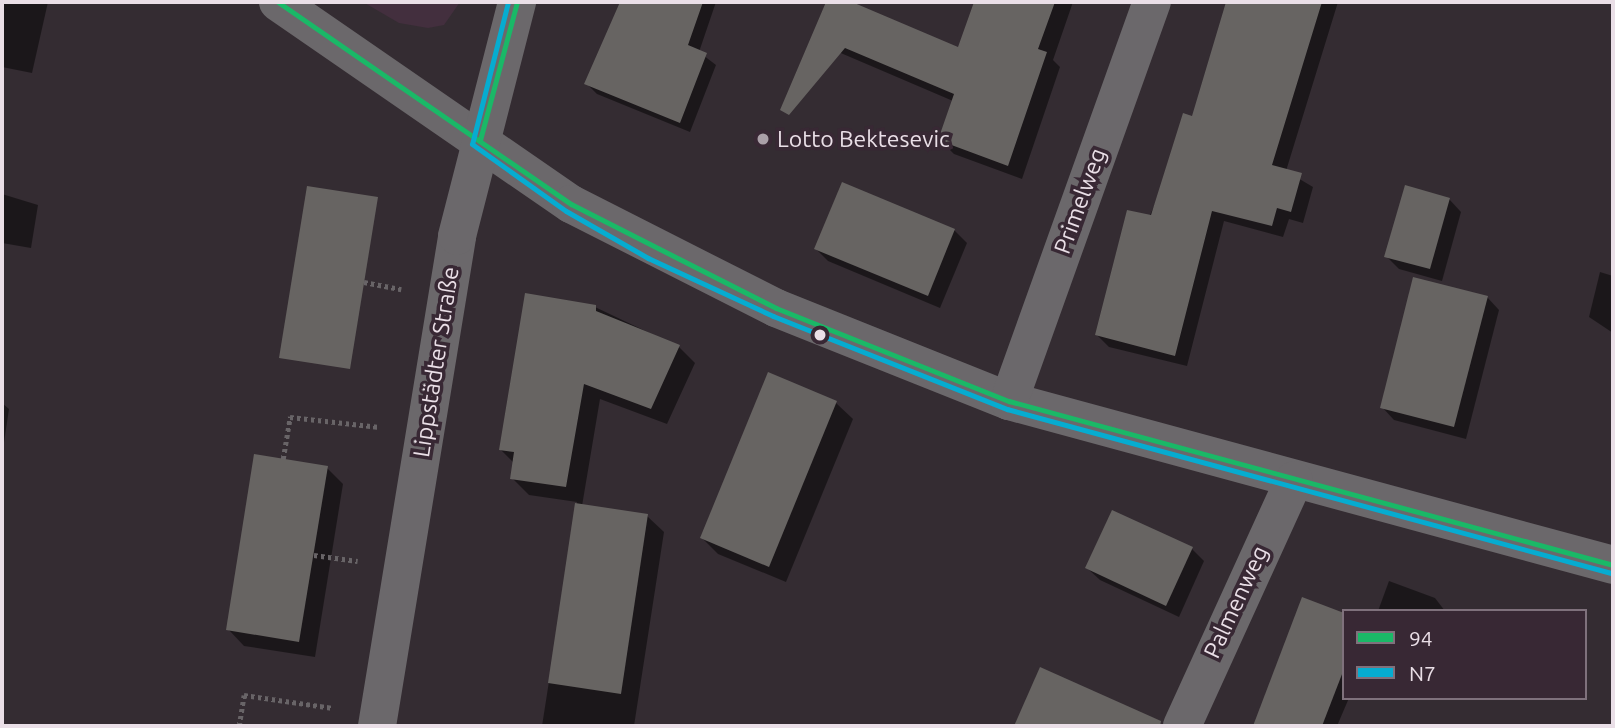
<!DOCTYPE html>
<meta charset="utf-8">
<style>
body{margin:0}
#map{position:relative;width:1615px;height:728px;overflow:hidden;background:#342c32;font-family:Ubuntu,sans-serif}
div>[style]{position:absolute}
.built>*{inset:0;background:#432f3e}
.shadow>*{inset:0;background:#0007}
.building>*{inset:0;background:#676462}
.path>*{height:4.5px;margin-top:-2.25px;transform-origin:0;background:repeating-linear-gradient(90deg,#686467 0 3.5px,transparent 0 7px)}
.street>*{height:38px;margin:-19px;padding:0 19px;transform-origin:19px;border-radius:19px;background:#6b686b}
.bus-1>*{height:5px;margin:-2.5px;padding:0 2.5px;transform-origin:2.5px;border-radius:2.5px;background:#1ab867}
.bus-2>*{height:5px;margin:-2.5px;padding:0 2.5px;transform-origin:2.5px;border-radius:2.5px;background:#06acd0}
.dots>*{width:19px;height:19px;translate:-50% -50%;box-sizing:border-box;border:4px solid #382834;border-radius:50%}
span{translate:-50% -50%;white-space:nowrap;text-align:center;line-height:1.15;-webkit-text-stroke:7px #382834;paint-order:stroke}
.poi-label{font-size:23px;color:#eadfe7}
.left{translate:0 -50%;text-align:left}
.street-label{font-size:23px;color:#eadfe7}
.frame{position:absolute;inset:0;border:4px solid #eadfe7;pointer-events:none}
.legend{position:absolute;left:1342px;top:609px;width:245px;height:91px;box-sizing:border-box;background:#382834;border:2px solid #7f717c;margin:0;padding:9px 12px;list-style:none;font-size:21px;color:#eadfe7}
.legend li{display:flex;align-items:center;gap:14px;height:35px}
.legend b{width:35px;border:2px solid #7f717c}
</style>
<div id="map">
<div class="built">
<div style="clip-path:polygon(363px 2px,460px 2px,444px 25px,428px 28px,399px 23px)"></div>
</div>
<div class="shadow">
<div style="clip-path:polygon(2px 2px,48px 2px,32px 73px,2px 67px)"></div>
<div style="clip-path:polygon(656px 2px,716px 2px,699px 52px,716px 65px,690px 132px,597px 94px,586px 83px,647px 29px)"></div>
<div style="clip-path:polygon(828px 2px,847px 2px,959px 49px,976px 2px,1073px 2px,1053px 60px,1060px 67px,1022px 179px,954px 154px,940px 140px,953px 101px,829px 48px,814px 33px)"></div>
<div style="clip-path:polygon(1229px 2px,1338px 2px,1286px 171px,1313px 187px,1303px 223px,1289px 219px,1283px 237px,1224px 221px,1187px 366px,1109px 347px,1097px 335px,1193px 118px)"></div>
<div style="clip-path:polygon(2px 194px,38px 205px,31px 248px,2px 243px)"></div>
<div style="clip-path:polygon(1449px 199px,1461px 212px,1442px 281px,1399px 269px,1386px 256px)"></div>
<div style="clip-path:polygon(954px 230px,967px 243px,940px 308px,828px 261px,816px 249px)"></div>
<div style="clip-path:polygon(1600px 272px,1613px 276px,1613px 333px,1589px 317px)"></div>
<div style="clip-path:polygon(1487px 297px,1499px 310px,1466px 439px,1394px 420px,1382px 407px)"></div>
<div style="clip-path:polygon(595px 307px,679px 347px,695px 363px,667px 424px,600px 399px,582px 506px,647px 516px,664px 532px,634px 726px,542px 726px,577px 502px,529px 495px,512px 478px,514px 463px,501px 450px)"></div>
<div style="clip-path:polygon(769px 375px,836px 403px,853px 419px,786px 582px,718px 554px,702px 538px)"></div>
<div style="clip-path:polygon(2px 403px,9px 409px,3px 449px,2px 448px)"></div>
<div style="clip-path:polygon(327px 468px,343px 484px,315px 657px,244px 646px,228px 629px)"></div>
<div style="clip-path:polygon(1192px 549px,1204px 561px,1179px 617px,1100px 580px,1087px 568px)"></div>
<div style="clip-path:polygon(1389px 581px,1435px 598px,1445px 611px,1378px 611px)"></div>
<div style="clip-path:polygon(1303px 599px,1344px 615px,1344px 698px,1349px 698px,1337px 726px,1255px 726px)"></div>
<div style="clip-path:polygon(1133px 717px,1129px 726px,1016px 726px)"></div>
</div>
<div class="building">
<div style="clip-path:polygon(620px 2px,703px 2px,688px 45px,707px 53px,680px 123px,584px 84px)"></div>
<div style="clip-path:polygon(826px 2px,852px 2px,958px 47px,974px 2px,1055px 2px,1038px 49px,1047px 52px,1008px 166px,938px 140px,954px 94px,845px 48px,789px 115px,780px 110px)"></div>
<div style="clip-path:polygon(1226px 2px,1322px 2px,1272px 165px,1302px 173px,1291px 212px,1277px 208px,1272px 226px,1212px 211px,1175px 356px,1095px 335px,1127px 210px,1151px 215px,1183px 113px,1192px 116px)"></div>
<div style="clip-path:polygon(842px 182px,955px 229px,928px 296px,814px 249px)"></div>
<div style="clip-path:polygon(1405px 185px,1450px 198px,1430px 269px,1384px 257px)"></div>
<div style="clip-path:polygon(307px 186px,378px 197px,350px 369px,279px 358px)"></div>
<div style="clip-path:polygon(1413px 277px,1488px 296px,1454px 427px,1380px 408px)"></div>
<div style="clip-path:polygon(525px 293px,596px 305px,596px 311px,680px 345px,651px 409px,584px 384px,566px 487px,510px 479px,514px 452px,499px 450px)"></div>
<div style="clip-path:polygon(768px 372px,837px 401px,769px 567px,700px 538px)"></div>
<div style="clip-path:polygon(254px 454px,328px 466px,299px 642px,226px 630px)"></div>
<div style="clip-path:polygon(575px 503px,648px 514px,621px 694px,548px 683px)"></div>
<div style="clip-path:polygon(1112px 510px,1193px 547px,1166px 606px,1085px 568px)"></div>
<div style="clip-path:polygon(1302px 597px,1344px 613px,1344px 669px,1322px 726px,1253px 726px)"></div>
<div style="clip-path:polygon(1040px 667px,1161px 721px,1160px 726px,1014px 726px)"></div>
</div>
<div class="path">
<div style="left:364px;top:282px;width:38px;rotate:11deg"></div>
<div style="left:283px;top:459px;width:43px;rotate:-80.5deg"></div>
<div style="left:290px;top:417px;width:90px;rotate:6.4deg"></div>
<div style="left:314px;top:555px;width:44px;rotate:7.8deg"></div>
<div style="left:239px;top:726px;width:31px;rotate:-81deg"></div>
<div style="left:244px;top:695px;width:90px;rotate:8.3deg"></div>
</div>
<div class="street">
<div style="left:278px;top:2px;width:356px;rotate:34.6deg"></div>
<div style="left:571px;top:204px;width:230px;rotate:26.9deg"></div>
<div style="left:776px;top:308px;width:251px;rotate:21.8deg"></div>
<div style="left:1009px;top:401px;width:626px;rotate:15.19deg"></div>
<div style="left:1009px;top:401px;width:424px;rotate:-70.3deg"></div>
<div style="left:377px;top:726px;width:496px;rotate:-80.7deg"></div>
<div style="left:457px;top:236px;width:242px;rotate:-75.6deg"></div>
<div style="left:1182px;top:726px;width:270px;rotate:-65.5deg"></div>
</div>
<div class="bus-1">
<div style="left:278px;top:2px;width:356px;rotate:34.6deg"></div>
<div style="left:571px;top:204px;width:230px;rotate:26.9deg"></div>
<div style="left:776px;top:308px;width:251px;rotate:21.8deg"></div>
<div style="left:1009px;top:401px;width:626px;rotate:15.19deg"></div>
<div style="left:480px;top:140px;width:143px;rotate:-75deg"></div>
</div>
<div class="bus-2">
<div style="left:508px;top:2px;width:146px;rotate:104.2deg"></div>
<div style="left:472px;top:144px;width:115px;rotate:35.5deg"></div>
<div style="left:566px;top:211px;width:95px;rotate:29.8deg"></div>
<div style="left:648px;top:258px;width:138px;rotate:24.9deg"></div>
<div style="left:773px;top:316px;width:252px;rotate:21.7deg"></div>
<div style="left:1007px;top:409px;width:626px;rotate:15.19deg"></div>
</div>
<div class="dots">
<div style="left:763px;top:139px;background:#aaa0a8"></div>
<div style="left:820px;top:335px;background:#eadfe7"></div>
</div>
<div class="poi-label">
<span class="left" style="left:777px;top:139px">Lotto Bektesevic</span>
</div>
<div class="street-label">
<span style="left:1080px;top:201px;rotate:-70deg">Primelweg</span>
<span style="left:436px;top:362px;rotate:-81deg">Lippstädter Straße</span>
<span style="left:1236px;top:602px;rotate:-65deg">Palmenweg</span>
</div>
<div class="frame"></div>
<ul class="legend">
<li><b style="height:9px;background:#1ab867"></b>94</li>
<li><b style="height:9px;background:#06acd0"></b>N7</li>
</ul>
</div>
